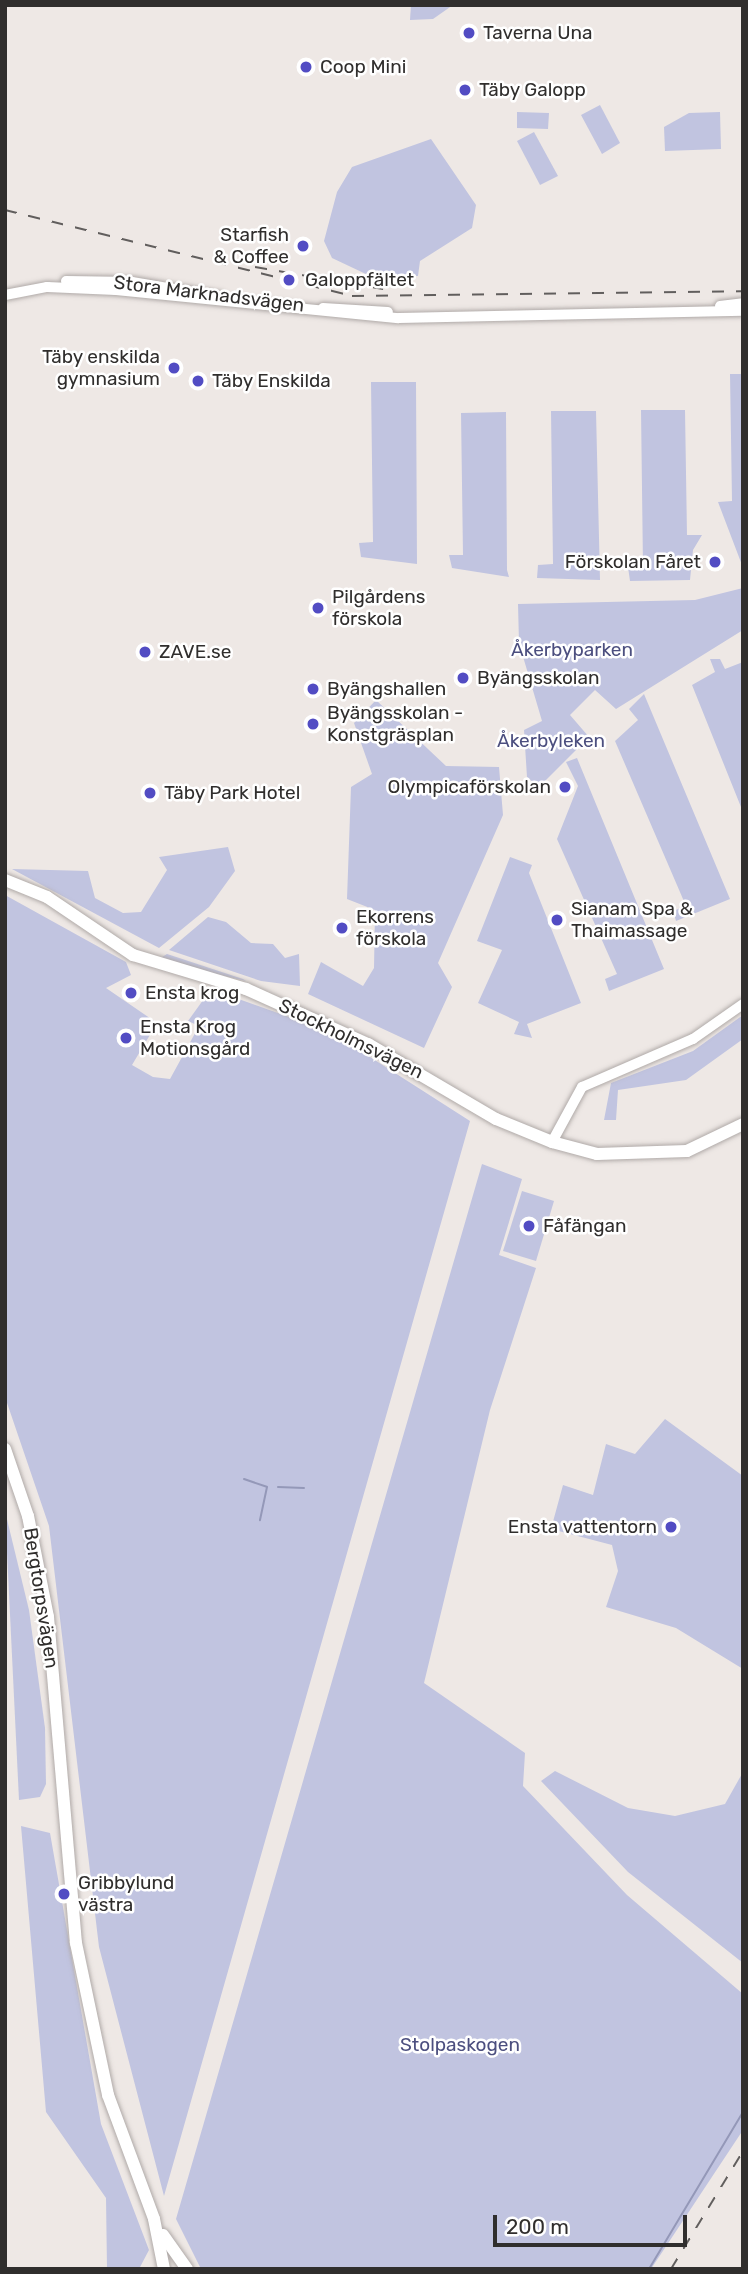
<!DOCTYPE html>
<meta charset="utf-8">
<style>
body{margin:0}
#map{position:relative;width:748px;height:2274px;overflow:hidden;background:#eee8e5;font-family:Rubik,sans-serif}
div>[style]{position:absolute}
.green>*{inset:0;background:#c1c4e0}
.stream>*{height:2px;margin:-1px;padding:0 1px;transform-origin:1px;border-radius:1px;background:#9498b8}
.roads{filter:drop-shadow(0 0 2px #b0aaa8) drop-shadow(0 0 2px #b0aaa8)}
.minor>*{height:10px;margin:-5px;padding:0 5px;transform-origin:5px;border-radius:5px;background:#fff}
.major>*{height:12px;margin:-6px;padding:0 6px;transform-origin:6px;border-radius:6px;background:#fff}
.rail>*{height:2px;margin-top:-1px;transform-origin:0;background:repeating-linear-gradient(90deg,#615e5d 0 12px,transparent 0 24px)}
.dots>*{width:19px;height:19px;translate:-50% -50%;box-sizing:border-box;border:4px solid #fff;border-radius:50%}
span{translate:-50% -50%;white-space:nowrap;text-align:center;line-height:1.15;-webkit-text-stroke:5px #fff;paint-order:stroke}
.poi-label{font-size:19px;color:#302e2d}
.left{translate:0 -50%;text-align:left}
.right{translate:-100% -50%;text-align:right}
.street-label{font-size:19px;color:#302e2d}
.park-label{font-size:19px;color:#4c4f7f}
.frame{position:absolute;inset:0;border:7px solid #302e2d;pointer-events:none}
.scale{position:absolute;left:493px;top:2215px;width:194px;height:32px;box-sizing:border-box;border:4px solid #302e2d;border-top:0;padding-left:9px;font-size:21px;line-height:24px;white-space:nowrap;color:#302e2d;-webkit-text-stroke:5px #fff;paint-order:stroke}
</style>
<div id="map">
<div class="green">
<div style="clip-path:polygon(411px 5px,453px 5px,433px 19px,410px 20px)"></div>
<div style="clip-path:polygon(600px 105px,620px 143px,602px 154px,581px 115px)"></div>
<div style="clip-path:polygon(517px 112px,549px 113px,548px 129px,517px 128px)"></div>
<div style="clip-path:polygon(720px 112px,721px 149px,665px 151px,664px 127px,689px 113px)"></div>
<div style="clip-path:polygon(534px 132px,558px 176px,540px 185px,517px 141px)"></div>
<div style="clip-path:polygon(431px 139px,476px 205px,472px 228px,420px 261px,418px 276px,368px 275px,332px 258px,324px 241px,337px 192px,352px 167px)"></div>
<div style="clip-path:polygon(730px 374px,743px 374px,742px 565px,718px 502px,732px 501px)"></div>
<div style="clip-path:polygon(371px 382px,416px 382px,417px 564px,361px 557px,359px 543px,373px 542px)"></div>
<div style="clip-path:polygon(641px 410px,685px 410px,687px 535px,702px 535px,693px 550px,690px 580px,630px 581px,628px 567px,643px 567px)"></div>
<div style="clip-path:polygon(551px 411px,596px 411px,600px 580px,537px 578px,538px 565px,553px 564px)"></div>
<div style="clip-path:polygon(506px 412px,507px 570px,509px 577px,452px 568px,449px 555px,463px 555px,461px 413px)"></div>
<div style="clip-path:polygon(743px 588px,743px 630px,616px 709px,595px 690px,570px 715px,589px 737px,539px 787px,527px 777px,524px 730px,542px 721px,519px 643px,518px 604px,695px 600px)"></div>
<div style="clip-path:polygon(710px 659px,720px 659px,725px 669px,743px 662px,743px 812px,692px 685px,715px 672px)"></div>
<div style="clip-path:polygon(644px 694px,730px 899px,676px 921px,673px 911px,686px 906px,615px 741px,638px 720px,629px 709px)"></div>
<div style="clip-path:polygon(376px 700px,446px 766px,499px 767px,503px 815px,438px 963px,452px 987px,424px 1048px,308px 994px,321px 962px,363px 986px,374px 968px,375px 910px,347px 899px,351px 787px,372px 774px,354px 723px)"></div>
<div style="clip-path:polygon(577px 758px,664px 969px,609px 991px,605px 979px,617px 974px,557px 839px,578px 786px,566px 762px)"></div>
<div style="clip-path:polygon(228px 847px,235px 871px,209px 907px,159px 948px,12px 869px,88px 871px,95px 898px,123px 913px,141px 912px,167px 870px,159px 857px)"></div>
<div style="clip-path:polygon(510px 857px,532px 865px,529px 873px,581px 1003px,527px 1024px,532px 1038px,514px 1034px,519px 1022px,478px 1003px,502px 950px,477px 941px)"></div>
<div style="clip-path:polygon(5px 895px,126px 962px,131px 975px,106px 988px,157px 1023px,132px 1065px,153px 1077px,170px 1079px,199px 1026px,188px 1021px,211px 989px,331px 1032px,470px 1121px,164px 2196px,99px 1947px,49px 1526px,5px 1397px)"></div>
<div style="clip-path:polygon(208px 917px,226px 922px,251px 943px,273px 944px,285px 958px,299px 954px,300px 986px,261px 981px,169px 950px)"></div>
<div style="clip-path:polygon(167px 954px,243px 979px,246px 981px,157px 960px)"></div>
<div style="clip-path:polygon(743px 1015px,743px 1039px,686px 1080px,618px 1090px,616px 1120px,604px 1120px,611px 1083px,693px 1051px)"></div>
<div style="clip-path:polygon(482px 1164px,522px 1179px,499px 1255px,536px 1268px,490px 1410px,424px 1683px,525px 1753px,523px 1786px,627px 1895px,743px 1994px,743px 2130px,651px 2269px,201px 2269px,176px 2219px)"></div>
<div style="clip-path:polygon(522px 1191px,554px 1201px,536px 1261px,503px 1251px)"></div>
<div style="clip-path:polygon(665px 1419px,743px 1476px,743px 1669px,676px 1628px,606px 1607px,618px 1571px,612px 1545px,551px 1529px,563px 1485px,593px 1495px,606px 1444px,635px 1454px)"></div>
<div style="clip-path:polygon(5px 1511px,29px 1610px,45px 1728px,46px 1784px,40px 1797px,19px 1800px)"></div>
<div style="clip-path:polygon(555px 1771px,628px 1808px,675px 1816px,725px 1804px,743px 1772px,743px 1963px,628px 1872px,541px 1781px)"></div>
<div style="clip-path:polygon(21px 1826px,50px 1833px,101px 2124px,149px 2250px,139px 2269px,107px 2269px,106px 2198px,46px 2112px)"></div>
</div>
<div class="stream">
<div style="left:244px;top:1479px;width:24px;rotate:19deg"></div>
<div style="left:267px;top:1487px;width:34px;rotate:102deg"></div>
<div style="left:278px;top:1487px;width:26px;rotate:2deg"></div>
<div style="left:649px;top:2269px;width:183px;rotate:-59.1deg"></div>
</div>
<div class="roads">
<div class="minor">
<div style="left:66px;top:281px;width:66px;rotate:0.9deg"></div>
<div style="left:132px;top:282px;width:90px;rotate:9.6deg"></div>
<div style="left:5px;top:295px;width:43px;rotate:-10.8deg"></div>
<div style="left:47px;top:287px;width:69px;rotate:2.5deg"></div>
<div style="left:116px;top:290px;width:284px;rotate:5.7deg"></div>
<div style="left:399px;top:318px;width:344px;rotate:-1.2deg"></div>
<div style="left:720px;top:306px;width:23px;rotate:-7deg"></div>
<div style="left:323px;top:308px;width:65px;rotate:3.5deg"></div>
<div style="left:552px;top:1142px;width:63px;rotate:-61.4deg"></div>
<div style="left:582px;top:1087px;width:121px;rotate:-23.4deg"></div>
<div style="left:693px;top:1039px;width:61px;rotate:-35deg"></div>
</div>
<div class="major">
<div style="left:5px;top:880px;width:45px;rotate:22deg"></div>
<div style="left:47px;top:897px;width:104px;rotate:34deg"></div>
<div style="left:133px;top:955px;width:118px;rotate:16.7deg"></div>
<div style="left:246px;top:989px;width:134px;rotate:24.3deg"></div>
<div style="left:368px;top:1044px;width:148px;rotate:30.4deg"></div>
<div style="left:496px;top:1119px;width:61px;rotate:22.3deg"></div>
<div style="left:552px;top:1142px;width:47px;rotate:14.9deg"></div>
<div style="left:597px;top:1154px;width:90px;rotate:-1.9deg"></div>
<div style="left:687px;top:1151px;width:62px;rotate:-25.7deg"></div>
<div style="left:5px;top:1449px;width:71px;rotate:71.1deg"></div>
<div style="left:28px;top:1516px;width:103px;rotate:78.8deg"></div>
<div style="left:48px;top:1617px;width:327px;rotate:85.1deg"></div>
<div style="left:76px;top:1943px;width:155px;rotate:78.1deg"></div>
<div style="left:108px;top:2095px;width:132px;rotate:69.6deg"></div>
<div style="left:154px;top:2219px;width:51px;rotate:78.7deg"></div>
<div style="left:163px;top:2235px;width:42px;rotate:54.8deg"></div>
</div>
</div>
<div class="rail">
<div style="left:5px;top:210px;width:357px;rotate:13.9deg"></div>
<div style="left:352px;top:296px;width:391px;rotate:-0.7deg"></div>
<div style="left:255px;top:267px;width:130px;rotate:9.8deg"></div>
<div style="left:671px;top:2269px;width:138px;rotate:-58.6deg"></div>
</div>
<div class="dots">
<div style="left:469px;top:33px;background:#524cc3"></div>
<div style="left:306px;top:67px;background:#524cc3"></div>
<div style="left:465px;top:90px;background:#524cc3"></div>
<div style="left:303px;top:246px;background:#524cc3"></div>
<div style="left:289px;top:280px;background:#524cc3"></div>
<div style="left:174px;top:368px;background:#524cc3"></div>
<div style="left:198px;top:381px;background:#524cc3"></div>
<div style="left:715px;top:562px;background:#524cc3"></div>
<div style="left:318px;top:608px;background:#524cc3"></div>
<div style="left:145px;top:652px;background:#524cc3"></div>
<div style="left:463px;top:678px;background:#524cc3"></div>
<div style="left:313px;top:689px;background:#524cc3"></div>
<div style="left:313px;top:724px;background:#524cc3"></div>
<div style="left:565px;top:787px;background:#524cc3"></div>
<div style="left:150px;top:793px;background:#524cc3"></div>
<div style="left:557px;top:920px;background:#524cc3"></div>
<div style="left:342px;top:928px;background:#524cc3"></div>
<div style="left:131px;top:993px;background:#524cc3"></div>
<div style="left:126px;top:1038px;background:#524cc3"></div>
<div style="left:529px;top:1226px;background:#524cc3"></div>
<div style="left:671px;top:1527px;background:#524cc3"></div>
<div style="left:64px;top:1894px;background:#524cc3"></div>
</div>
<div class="poi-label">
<span class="left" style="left:483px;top:33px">Taverna Una</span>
<span class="left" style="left:320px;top:67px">Coop Mini</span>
<span class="left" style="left:479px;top:90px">Täby Galopp</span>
<span class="right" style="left:289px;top:246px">Starfish<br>&amp; Coffee</span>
<span class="left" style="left:305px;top:280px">Galoppfältet</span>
<span class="right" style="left:160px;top:368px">Täby enskilda<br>gymnasium</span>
<span class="left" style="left:212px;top:381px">Täby Enskilda</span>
<span class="right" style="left:701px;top:562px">Förskolan Fåret</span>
<span class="left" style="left:332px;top:608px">Pilgårdens<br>förskola</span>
<span class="left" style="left:159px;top:652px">ZAVE.se</span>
<span class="left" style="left:477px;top:678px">Byängsskolan</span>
<span class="left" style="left:327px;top:689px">Byängshallen</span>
<span class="left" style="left:327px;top:724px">Byängsskolan -<br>Konstgräsplan</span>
<span class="right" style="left:551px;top:787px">Olympicaförskolan</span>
<span class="left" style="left:164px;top:793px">Täby Park Hotel</span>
<span class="left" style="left:571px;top:920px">Sianam Spa &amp;<br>Thaimassage</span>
<span class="left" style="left:356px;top:928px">Ekorrens<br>förskola</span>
<span class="left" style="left:145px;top:993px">Ensta krog</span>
<span class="left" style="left:140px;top:1038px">Ensta Krog<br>Motionsgård</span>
<span class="left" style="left:543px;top:1226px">Fåfängan</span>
<span class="right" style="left:657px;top:1527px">Ensta vattentorn</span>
<span class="left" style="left:78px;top:1894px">Gribbylund<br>västra</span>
</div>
<div class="street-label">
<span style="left:209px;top:294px;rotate:7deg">Stora Marknadsvägen</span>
<span style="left:351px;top:1039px;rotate:26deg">Stockholmsvägen</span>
<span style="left:41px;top:1598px;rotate:81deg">Bergtorpsvägen</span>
</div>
<div class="park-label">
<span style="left:572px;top:650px">Åkerbyparken</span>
<span style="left:551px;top:741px">Åkerbyleken</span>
<span style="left:460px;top:2045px">Stolpaskogen</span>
</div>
<div class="frame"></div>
<div class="scale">200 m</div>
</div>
